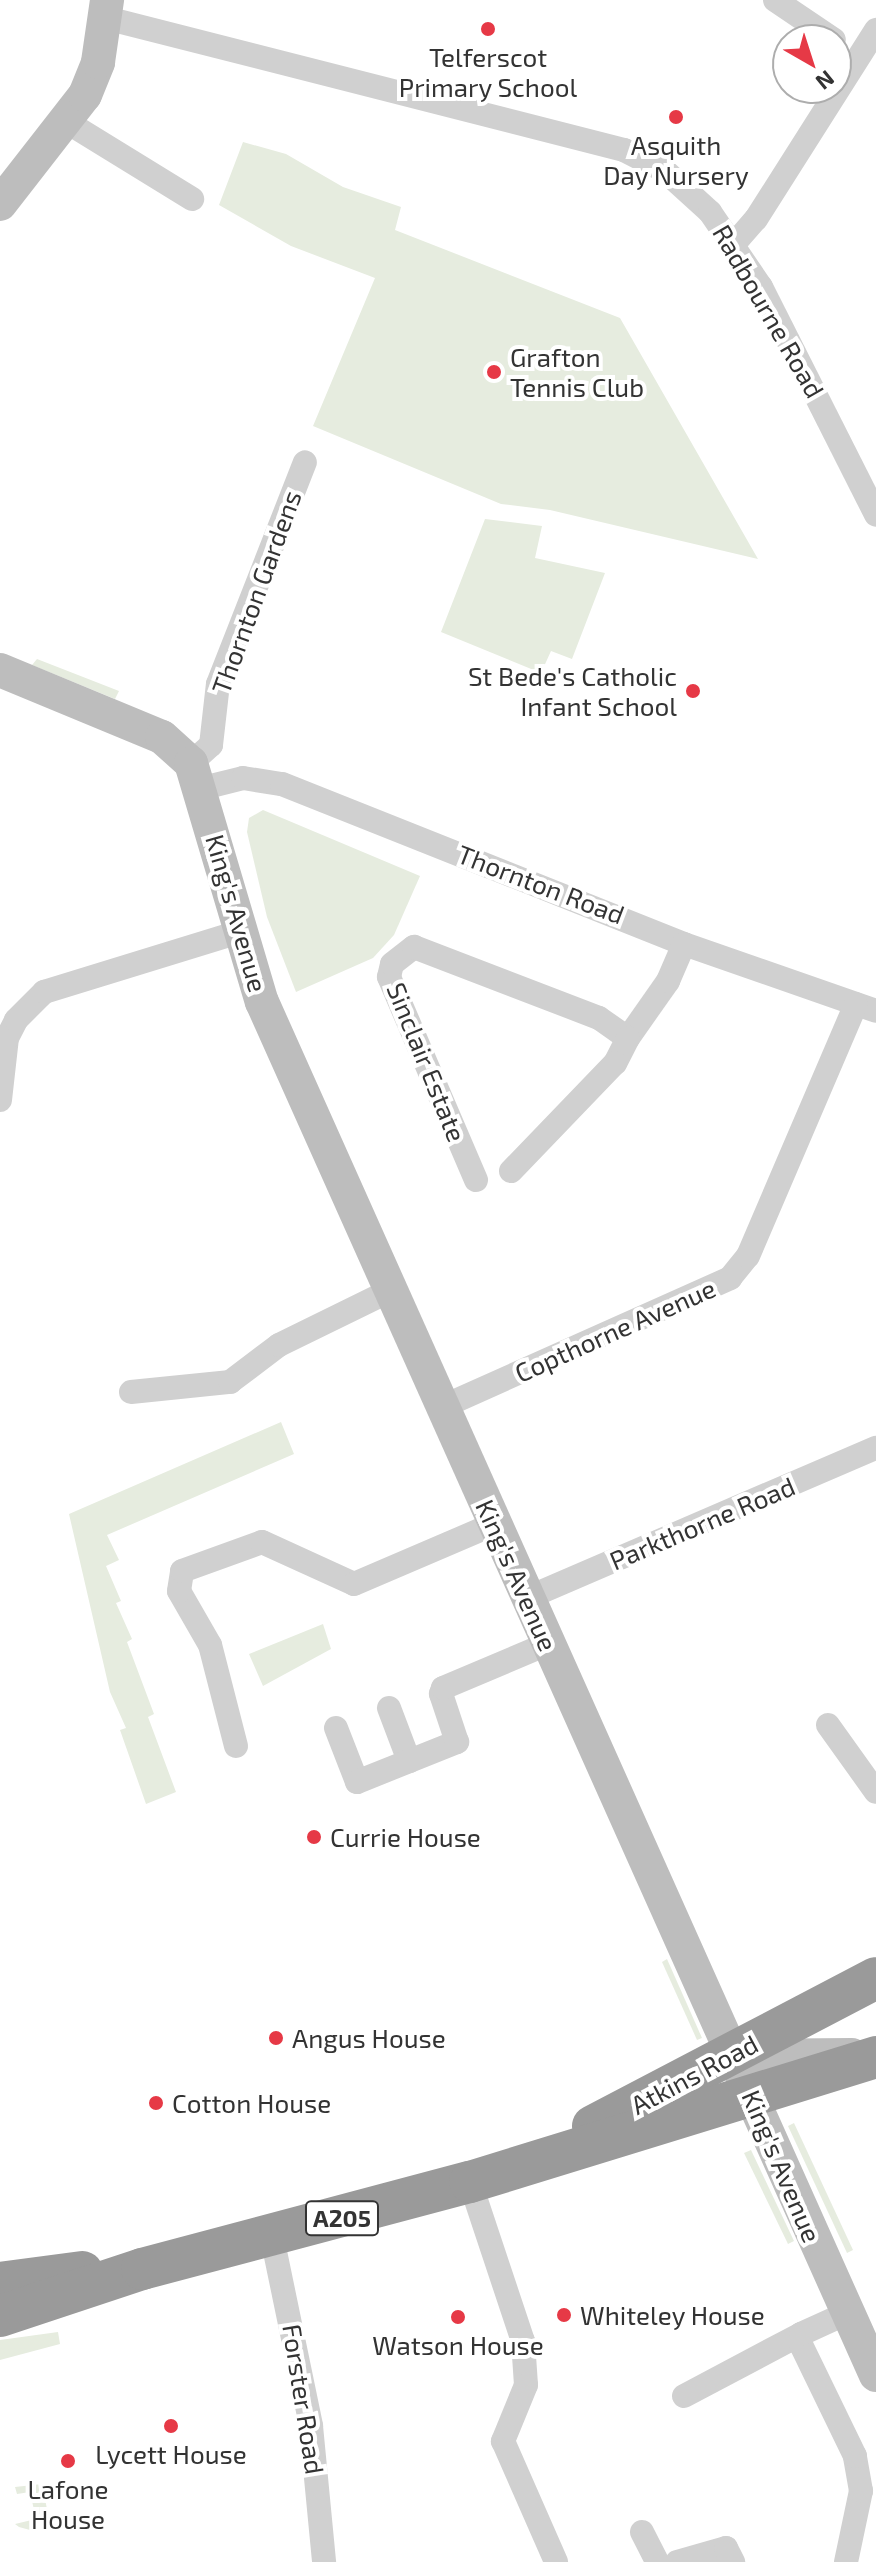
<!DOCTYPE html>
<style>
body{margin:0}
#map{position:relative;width:876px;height:2562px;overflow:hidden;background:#fff;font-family:"Exo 2",sans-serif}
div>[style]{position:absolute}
.green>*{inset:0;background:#e6ecdf}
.street>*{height:24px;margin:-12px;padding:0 12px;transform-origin:12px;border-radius:12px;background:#d0d0d0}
.secondary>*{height:34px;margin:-17px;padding:0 17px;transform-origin:17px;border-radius:17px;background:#bdbdbd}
.highway>*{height:42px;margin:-21px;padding:0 21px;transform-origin:21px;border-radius:21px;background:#9a9a9a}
.dots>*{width:22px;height:22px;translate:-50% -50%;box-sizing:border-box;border:4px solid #fff;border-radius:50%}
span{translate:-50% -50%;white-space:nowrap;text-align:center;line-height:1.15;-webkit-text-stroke:8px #fff;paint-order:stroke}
.shield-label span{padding:2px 6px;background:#fff;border:2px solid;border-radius:6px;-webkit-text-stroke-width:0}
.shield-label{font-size:24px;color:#333;font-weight:700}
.poi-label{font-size:26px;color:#333}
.left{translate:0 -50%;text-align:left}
.right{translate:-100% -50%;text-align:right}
.street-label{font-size:26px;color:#333}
.north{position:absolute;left:772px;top:24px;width:80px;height:80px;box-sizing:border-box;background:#fff;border:2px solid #adadad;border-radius:50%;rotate:141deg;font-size:22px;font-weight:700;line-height:32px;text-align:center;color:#333}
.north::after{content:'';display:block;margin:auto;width:28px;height:36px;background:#e63946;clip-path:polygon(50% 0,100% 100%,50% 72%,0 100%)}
</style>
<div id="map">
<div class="green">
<div style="clip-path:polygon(243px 142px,286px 154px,343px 187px,401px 207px,395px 230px,620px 318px,758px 559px,550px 510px,501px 504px,313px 426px,375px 278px,291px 246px,219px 205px)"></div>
<div style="clip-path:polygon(485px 519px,542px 526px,535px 558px,605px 573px,572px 659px,551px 651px,541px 673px,441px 632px)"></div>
<div style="clip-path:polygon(37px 659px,119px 691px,115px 699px,32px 665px)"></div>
<div style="clip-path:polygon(263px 810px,420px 876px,394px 935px,373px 958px,296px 992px,267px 917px,247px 832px,249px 818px)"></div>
<div style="clip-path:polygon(281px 1422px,294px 1454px,107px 1535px,119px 1560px,106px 1566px,121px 1601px,116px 1603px,132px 1639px,127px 1642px,154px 1714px,148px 1717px,176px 1792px,146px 1804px,120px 1730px,126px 1728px,110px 1692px,69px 1514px)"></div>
<div style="clip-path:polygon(323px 1624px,331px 1649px,263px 1686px,249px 1654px)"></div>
<div style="clip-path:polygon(667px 1959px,702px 2038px,697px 2040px,662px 1962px)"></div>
<div style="clip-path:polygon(794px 2123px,853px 2250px,847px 2253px,788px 2126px)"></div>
<div style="clip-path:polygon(751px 2150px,794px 2241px,788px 2244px,744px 2153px)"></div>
<div style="clip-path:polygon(58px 2332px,60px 2344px,0 2360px,0 2340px)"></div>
<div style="clip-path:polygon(42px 2484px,49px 2519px,32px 2522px,30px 2530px,19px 2527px,15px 2524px,36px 2519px,30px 2492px,17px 2494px,15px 2487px)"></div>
</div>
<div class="street">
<div style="left:775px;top:0;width:71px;rotate:34.1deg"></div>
<div style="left:106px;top:18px;width:535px;rotate:14.3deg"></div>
<div style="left:624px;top:150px;width:46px;rotate:27.1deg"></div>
<div style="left:665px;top:171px;width:61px;rotate:42.3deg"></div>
<div style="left:710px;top:212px;width:91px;rotate:55.8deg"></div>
<div style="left:761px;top:287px;width:255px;rotate:63.2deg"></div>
<div style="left:67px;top:122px;width:147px;rotate:31.6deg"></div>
<div style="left:734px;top:244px;width:33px;rotate:-49deg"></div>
<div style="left:756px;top:219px;width:224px;rotate:-57.6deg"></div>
<div style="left:191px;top:763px;width:27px;rotate:-42deg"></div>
<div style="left:211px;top:745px;width:61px;rotate:-83.5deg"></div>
<div style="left:218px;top:684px;width:238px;rotate:-68.6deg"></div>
<div style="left:203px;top:788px;width:41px;rotate:-14deg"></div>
<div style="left:243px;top:778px;width:39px;rotate:9deg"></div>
<div style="left:282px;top:784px;width:433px;rotate:21.7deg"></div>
<div style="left:684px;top:944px;width:203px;rotate:19.2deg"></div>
<div style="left:628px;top:1038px;width:70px;rotate:-54.9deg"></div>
<div style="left:668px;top:981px;width:40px;rotate:-66.6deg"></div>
<div style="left:0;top:1100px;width:62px;rotate:-83.6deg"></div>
<div style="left:7px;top:1038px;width:20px;rotate:-63deg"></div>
<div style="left:16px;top:1020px;width:40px;rotate:-45deg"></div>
<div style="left:44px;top:992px;width:204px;rotate:-17.1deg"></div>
<div style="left:476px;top:1180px;width:221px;rotate:-113.2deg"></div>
<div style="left:389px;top:977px;width:13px;rotate:-77deg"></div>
<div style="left:392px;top:964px;width:28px;rotate:-38deg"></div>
<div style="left:414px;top:947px;width:198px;rotate:21deg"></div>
<div style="left:599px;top:1018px;width:35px;rotate:35deg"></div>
<div style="left:628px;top:1038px;width:28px;rotate:117deg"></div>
<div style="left:615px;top:1063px;width:150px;rotate:133.9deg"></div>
<div style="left:131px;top:1392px;width:100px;rotate:-5.8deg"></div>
<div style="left:230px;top:1382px;width:61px;rotate:-37.1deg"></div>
<div style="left:279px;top:1345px;width:123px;rotate:-26.1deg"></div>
<div style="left:442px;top:1407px;width:316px;rotate:-24.1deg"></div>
<div style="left:730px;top:1278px;width:28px;rotate:-51deg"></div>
<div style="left:748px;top:1256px;width:274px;rotate:-66.8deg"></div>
<div style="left:527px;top:1598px;width:380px;rotate:-23.3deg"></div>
<div style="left:389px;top:1708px;width:57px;rotate:69.3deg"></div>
<div style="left:828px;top:1725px;width:82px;rotate:54.4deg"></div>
<div style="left:336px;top:1728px;width:58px;rotate:68.7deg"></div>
<div style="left:357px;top:1782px;width:108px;rotate:-21.8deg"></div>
<div style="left:457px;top:1742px;width:51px;rotate:-108.4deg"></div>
<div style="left:441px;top:1694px;width:6px;rotate:-72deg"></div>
<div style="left:443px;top:1688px;width:113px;rotate:-22.9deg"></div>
<div style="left:236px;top:1746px;width:104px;rotate:-104.4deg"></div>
<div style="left:210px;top:1645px;width:62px;rotate:-119.9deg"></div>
<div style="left:179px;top:1591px;width:20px;rotate:-81deg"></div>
<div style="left:182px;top:1571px;width:85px;rotate:-19.9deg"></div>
<div style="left:262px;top:1542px;width:101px;rotate:24.5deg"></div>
<div style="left:354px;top:1584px;width:152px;rotate:-23.2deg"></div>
<div style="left:470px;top:2182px;width:168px;rotate:71.6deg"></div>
<div style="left:523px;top:2341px;width:44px;rotate:86.1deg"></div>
<div style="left:526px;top:2385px;width:61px;rotate:112.3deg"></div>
<div style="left:503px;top:2441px;width:132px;rotate:66.3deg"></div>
<div style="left:272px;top:2237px;width:193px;rotate:78.3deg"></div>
<div style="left:311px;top:2426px;width:137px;rotate:84.5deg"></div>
<div style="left:684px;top:2396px;width:132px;rotate:-27.9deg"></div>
<div style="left:642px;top:2532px;width:34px;rotate:63deg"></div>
<div style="left:677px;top:2562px;width:51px;rotate:-15.9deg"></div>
<div style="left:726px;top:2548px;width:16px;rotate:63deg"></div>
<div style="left:846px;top:2562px;width:73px;rotate:-78.1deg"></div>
<div style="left:861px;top:2491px;width:36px;rotate:-100deg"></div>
<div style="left:855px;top:2456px;width:123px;rotate:-115.9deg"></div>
<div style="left:801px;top:2345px;width:11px;rotate:-90deg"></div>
<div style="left:801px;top:2334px;width:51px;rotate:-24.5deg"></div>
</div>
<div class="secondary">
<div style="left:0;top:204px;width:138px;rotate:-52.1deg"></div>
<div style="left:85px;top:95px;width:35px;rotate:-68deg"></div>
<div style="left:98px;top:62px;width:63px;rotate:-81.7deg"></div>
<div style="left:0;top:670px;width:175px;rotate:22.5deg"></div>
<div style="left:162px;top:737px;width:39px;rotate:42deg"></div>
<div style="left:191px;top:763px;width:249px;rotate:73.5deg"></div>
<div style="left:262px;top:1002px;width:1504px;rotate:65.91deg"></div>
<div style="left:732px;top:2056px;width:120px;rotate:-0.5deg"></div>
</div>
<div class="highway">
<div style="left:593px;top:2126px;width:319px;rotate:-27.6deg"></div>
<div style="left:0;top:2283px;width:83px;rotate:-7.6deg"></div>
<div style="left:0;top:2316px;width:150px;rotate:-18.3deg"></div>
<div style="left:142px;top:2269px;width:339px;rotate:-14.9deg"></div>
<div style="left:470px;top:2182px;width:425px;rotate:-17.1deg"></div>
</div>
<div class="dots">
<div style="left:488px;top:29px;background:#e63946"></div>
<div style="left:676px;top:117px;background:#e63946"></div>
<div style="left:494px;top:372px;background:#e63946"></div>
<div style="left:693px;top:691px;background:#e63946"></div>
<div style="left:314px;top:1837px;background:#e63946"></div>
<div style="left:276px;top:2038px;background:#e63946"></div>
<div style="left:156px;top:2103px;background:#e63946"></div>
<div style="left:564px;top:2315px;background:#e63946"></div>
<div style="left:458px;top:2317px;background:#e63946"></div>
<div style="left:171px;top:2426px;background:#e63946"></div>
<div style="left:68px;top:2461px;background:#e63946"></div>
</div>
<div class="shield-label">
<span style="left:342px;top:2218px">A205</span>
</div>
<div class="poi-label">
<span style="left:488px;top:72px">Telferscot<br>Primary School</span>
<span style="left:676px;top:160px">Asquith<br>Day Nursery</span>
<span class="left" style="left:510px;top:372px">Grafton<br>Tennis Club</span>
<span class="right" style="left:677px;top:691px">St Bede's Catholic<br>Infant School</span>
<span class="left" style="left:330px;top:1837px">Currie House</span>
<span class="left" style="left:292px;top:2038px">Angus House</span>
<span class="left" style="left:172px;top:2103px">Cotton House</span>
<span class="left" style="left:580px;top:2315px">Whiteley House</span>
<span style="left:458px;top:2345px">Watson House</span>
<span style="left:171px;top:2454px">Lycett House</span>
<span style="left:68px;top:2504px">Lafone<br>House</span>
</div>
<div class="street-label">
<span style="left:769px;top:311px;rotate:60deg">Radbourne Road</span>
<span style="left:256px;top:592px;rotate:-70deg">Thornton Gardens</span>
<span style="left:541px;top:884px;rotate:21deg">Thornton Road</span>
<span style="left:237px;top:913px;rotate:74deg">King's Avenue</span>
<span style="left:427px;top:1062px;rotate:68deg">Sinclair Estate</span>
<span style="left:615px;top:1330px;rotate:-24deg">Copthorne Avenue</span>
<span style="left:702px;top:1523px;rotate:-23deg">Parkthorne Road</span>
<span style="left:517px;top:1575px;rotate:66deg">King's Avenue</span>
<span style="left:694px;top:2074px;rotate:-28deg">Atkins Road</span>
<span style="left:782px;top:2166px;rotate:67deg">King's Avenue</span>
<span style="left:304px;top:2399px;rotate:81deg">Forster Road</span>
</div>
<div class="north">N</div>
</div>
